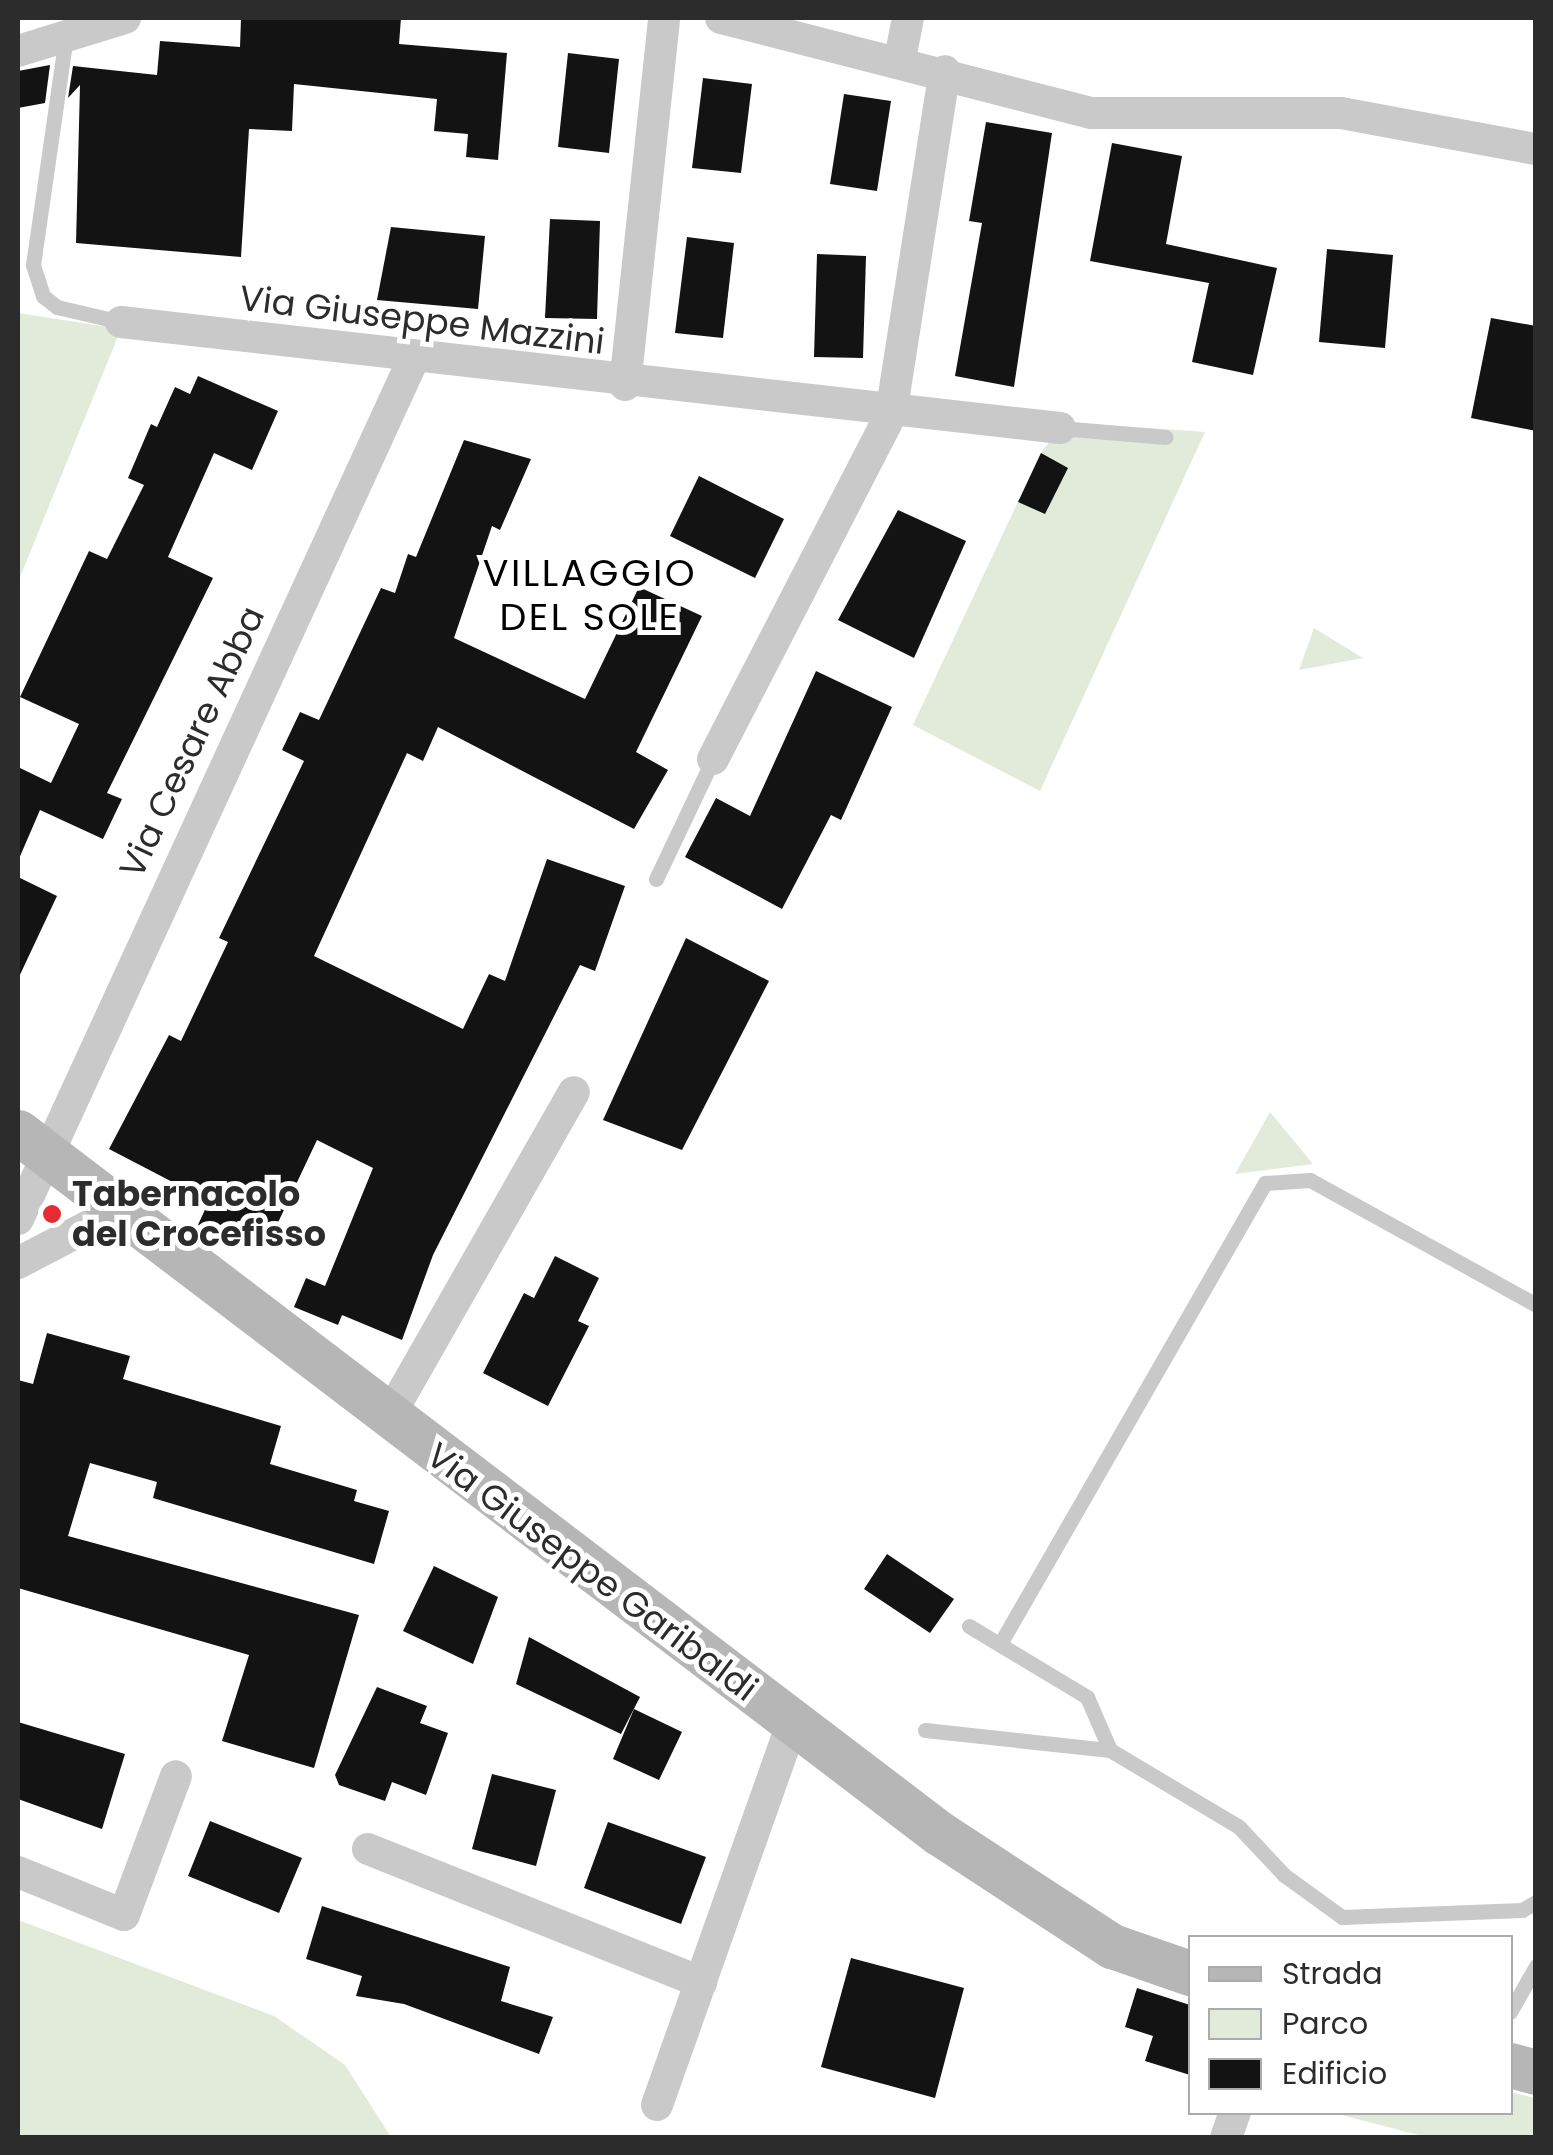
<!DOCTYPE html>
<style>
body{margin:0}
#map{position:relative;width:1553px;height:2155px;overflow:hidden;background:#fff;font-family:Poppins,sans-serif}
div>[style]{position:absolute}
.green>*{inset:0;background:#e2ead9}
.building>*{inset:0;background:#131313}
.lane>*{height:15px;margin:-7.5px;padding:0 7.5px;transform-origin:7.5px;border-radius:7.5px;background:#c9c9c9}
.street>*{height:32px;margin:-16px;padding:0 16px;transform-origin:16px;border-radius:16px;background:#c9c9c9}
.secondary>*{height:45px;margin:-22.5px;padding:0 22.5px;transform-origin:22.5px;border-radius:22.5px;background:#b6b6b6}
.dots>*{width:28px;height:28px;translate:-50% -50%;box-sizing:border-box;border:5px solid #fff;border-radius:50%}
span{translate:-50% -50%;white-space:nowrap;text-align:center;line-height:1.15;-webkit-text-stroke:10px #fff;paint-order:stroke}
.street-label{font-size:35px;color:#2c2c2c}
.poi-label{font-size:35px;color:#2c2c2c;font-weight:700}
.left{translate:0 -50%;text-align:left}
.neighbourhood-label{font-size:38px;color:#000;letter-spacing:2.5px}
.frame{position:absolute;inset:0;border:20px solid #2c2c2c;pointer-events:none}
.legend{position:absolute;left:1188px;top:1935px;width:325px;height:180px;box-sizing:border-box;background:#fff;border:2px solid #ababab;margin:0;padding:12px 18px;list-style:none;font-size:30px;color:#2c2c2c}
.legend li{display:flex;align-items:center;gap:20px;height:50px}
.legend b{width:50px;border:2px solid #ababab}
</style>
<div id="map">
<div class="green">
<div style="clip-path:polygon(18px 313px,121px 329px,18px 582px)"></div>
<div style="clip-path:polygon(1064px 422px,1205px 432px,1040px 791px,913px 725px,1041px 453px)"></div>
<div style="clip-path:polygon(1314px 628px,1363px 658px,1299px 670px)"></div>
<div style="clip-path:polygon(1270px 1112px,1313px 1164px,1235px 1174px)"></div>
<div style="clip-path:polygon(18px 1920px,274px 2016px,345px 2065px,391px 2137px,18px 2137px)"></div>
<div style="clip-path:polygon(1511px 2092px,1535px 2098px,1535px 2137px,1426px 2137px,1334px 2113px,1510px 2112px)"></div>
</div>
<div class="building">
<div style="clip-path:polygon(241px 18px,401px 18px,399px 44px,507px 53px,498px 160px,466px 157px,468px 134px,434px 131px,437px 99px,294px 84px,292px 131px,249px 129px,241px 257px,76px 243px,80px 85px,68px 98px,73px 66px,157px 75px,160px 41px,240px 47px)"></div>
<div style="clip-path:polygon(568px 53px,619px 59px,609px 153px,558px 147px)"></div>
<div style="clip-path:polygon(50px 65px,45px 103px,18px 108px,18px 71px)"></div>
<div style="clip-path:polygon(703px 78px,752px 84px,741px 173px,692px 168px)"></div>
<div style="clip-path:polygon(844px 94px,891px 101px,877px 191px,830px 184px)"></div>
<div style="clip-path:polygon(986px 122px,1052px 133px,1014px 387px,955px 376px,982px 223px,969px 221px)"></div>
<div style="clip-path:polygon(1112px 143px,1182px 156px,1166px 244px,1277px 268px,1253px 375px,1192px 362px,1209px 283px,1090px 261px)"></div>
<div style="clip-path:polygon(550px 219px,600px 221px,597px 319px,545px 318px)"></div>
<div style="clip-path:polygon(391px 227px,485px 236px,478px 309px,377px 300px)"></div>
<div style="clip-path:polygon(687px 237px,734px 243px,723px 338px,675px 333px)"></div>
<div style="clip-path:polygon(1327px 249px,1393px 255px,1385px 348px,1319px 342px)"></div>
<div style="clip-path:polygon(817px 254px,866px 256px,863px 358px,814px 357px)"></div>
<div style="clip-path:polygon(1491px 318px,1536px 326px,1536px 431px,1471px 418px)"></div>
<div style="clip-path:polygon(198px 376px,278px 411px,252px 470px,214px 453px,168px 557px,213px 578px,107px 793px,122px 799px,103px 839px,40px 810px,18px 861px,18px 767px,51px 783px,79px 724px,20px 697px,89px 551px,107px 559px,144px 485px,128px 478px,151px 424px,157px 427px,175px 387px,190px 394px)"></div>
<div style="clip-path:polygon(464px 440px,531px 459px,500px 530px,492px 526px,454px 638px,585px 699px,639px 587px,702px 616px,636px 752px,668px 770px,634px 829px,438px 727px,423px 761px,407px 753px,314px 956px,463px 1029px,489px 974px,505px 981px,547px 859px,625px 886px,595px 971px,580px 965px,433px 1255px,402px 1340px,342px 1315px,338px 1325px,294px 1307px,306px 1278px,325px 1286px,373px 1168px,317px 1140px,274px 1231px,245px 1218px,233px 1244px,197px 1227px,209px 1201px,109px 1149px,169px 1035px,181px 1041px,228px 942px,219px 938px,304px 761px,282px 750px,300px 712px,319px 720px,381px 588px,395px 593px,408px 554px,416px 557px)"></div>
<div style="clip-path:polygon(1041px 453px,1068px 468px,1045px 514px,1018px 502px)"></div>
<div style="clip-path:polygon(699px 476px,784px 519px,755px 578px,670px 536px)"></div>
<div style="clip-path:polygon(898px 510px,966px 541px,914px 658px,838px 620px)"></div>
<div style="clip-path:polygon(816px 671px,892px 707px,841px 820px,831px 815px,782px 909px,685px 857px,716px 798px,750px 816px)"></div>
<div style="clip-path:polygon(18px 877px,57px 896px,18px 979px)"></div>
<div style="clip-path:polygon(686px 938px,769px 981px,682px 1150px,603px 1120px)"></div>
<div style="clip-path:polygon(555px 1256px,599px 1278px,578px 1321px,589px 1326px,548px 1406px,483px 1373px,524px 1293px,534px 1298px)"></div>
<div style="clip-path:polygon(47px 1333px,130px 1356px,123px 1379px,281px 1426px,270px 1464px,357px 1490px,354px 1501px,389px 1511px,374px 1564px,153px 1498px,157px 1482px,90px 1463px,68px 1536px,359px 1615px,314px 1768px,222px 1741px,249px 1655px,18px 1588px,18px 1380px,33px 1384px)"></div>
<div style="clip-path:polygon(887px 1554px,954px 1599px,930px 1633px,864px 1589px)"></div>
<div style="clip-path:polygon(434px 1566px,498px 1597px,473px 1664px,403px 1631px)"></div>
<div style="clip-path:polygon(529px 1637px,640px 1697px,621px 1734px,516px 1684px)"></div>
<div style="clip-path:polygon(377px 1687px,427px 1706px,420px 1723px,448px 1733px,426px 1795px,392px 1782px,385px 1801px,339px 1785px,335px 1775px)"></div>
<div style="clip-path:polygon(634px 1709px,682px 1732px,659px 1780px,613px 1759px)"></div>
<div style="clip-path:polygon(18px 1722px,125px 1754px,102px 1829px,18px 1799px)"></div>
<div style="clip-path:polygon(492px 1774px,556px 1790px,536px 1866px,472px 1849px)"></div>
<div style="clip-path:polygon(210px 1821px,302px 1858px,279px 1913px,188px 1876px)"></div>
<div style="clip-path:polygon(608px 1822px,706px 1857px,681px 1924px,584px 1888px)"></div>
<div style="clip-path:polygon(322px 1906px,510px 1967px,501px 2001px,553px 2017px,539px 2054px,404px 2004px,356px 1996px,362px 1976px,306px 1959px)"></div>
<div style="clip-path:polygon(851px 1958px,964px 1988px,935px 2098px,821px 2067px)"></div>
<div style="clip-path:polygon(1137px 1988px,1190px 2005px,1190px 2075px,1145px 2061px,1153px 2036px,1125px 2027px)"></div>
</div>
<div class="lane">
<div style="left:66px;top:36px;width:231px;rotate:98.2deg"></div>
<div style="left:33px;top:265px;width:33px;rotate:72deg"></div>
<div style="left:43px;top:296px;width:18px;rotate:38deg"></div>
<div style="left:57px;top:307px;width:66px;rotate:13.2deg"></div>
<div style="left:1060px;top:428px;width:106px;rotate:4.9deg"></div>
<div style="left:656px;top:879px;width:133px;rotate:-64.6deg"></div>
<div style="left:969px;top:1626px;width:138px;rotate:31deg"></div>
<div style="left:1087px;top:1697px;width:58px;rotate:66.5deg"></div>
<div style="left:1000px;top:1644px;width:532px;rotate:-60.11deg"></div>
<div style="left:1265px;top:1183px;width:45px;rotate:-3.8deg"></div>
<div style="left:1310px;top:1180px;width:258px;rotate:28.9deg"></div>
<div style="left:925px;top:1730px;width:186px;rotate:6.2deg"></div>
<div style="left:1110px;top:1750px;width:150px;rotate:30.8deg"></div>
<div style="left:1239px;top:1827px;width:66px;rotate:46.8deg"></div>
<div style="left:1284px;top:1875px;width:72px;rotate:35.9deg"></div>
<div style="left:1342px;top:1917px;width:180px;rotate:-2.2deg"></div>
<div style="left:1522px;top:1910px;width:16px;rotate:-30deg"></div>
<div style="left:1510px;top:2012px;width:53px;rotate:-60.5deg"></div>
</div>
<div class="street">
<div style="left:721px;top:18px;width:383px;rotate:14.4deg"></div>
<div style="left:1092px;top:113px;width:249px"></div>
<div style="left:1341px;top:113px;width:198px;rotate:10.5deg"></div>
<div style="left:18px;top:51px;width:112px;rotate:-17.1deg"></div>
<div style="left:900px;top:59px;width:42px;rotate:-79deg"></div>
<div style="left:121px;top:322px;width:945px;rotate:6.44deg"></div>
<div style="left:625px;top:385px;width:369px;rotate:-83.9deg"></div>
<div style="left:713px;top:759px;width:388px;rotate:-62.7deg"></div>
<div style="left:891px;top:414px;width:347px;rotate:-81.1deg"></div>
<div style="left:18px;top:1219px;width:945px;rotate:-65.31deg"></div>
<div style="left:18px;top:1263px;width:78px;rotate:-27.6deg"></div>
<div style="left:87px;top:1227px;width:40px;rotate:-8.5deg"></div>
<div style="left:388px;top:1418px;width:375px;rotate:-60.3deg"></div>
<div style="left:368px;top:1849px;width:359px;rotate:21.8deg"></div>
<div style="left:18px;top:1872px;width:114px;rotate:22.1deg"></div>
<div style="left:124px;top:1915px;width:148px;rotate:-69.5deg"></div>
<div style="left:657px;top:2105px;width:405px;rotate:-70.5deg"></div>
<div style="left:1226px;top:2138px;width:28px;rotate:-71deg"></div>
</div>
<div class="secondary">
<div style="left:18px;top:1132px;width:1157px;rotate:37.28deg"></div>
<div style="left:939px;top:1833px;width:207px;rotate:33.2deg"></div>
<div style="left:1112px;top:1946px;width:83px;rotate:19.1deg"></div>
<div style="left:1510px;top:2065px;width:27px;rotate:15deg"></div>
</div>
<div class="dots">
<div style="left:52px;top:1214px;background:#e62b35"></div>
</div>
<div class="street-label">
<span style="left:422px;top:320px;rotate:7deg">Via Giuseppe Mazzini</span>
<span style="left:192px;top:742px;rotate:-65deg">Via Cesare Abba</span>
<span style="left:592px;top:1572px;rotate:37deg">Via Giuseppe Garibaldi</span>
</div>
<div class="poi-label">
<span class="left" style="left:72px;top:1214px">Tabernacolo<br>del Crocefisso</span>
</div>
<div class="neighbourhood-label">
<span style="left:590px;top:595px">VILLAGGIO<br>DEL SOLE</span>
</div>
<div class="frame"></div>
<ul class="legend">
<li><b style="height:12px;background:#b6b6b6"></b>Strada</li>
<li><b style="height:28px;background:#e2ead9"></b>Parco</li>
<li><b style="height:28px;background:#131313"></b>Edificio</li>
</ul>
</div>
